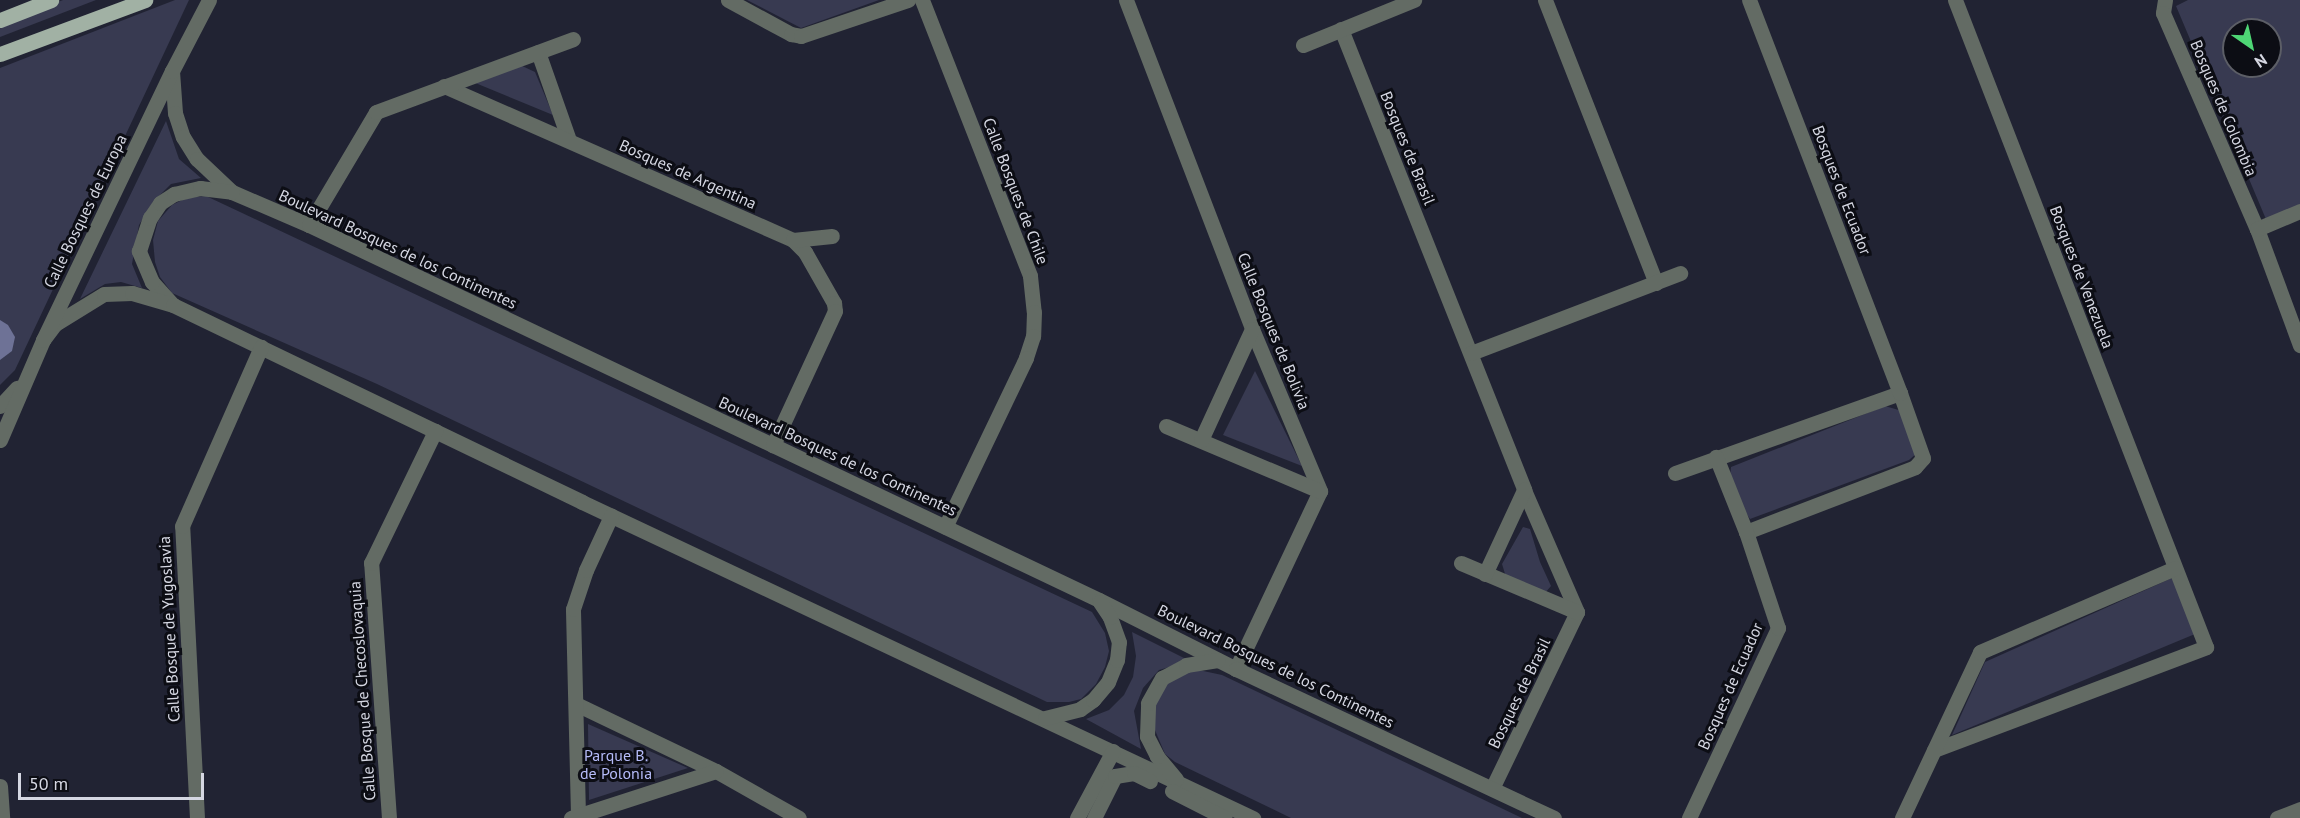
<!DOCTYPE html>
<style>
body{margin:0}
#map{position:relative;width:2300px;height:818px;overflow:hidden;background:#212333;font-family:"PT Sans",sans-serif}
div>[style]{position:absolute}
.green>*{inset:0;background:#383a51}
.water>*{inset:0;background:#6e7296}
.minor>*{height:15px;margin:-7.5px;padding:0 7.5px;transform-origin:7.5px;border-radius:7.5px;background:#636b64}
.major>*{height:15px;margin:-7.5px;padding:0 7.5px;transform-origin:7.5px;border-radius:7.5px;background:#a1b1a4}
span{translate:-50% -50%;white-space:nowrap;text-align:center;line-height:1.15;-webkit-text-stroke:6px #0c0d14;paint-order:stroke}
.street-label{font-size:16px;color:#d5d7e2}
.park-label{font-size:16px;color:#b5bbf8}
.north{position:absolute;left:2222px;top:18px;width:60px;height:60px;box-sizing:border-box;background:#0c0d14;border:2px solid #5c5e66;border-radius:50%;rotate:146deg;font-size:16px;font-weight:700;line-height:24px;text-align:center;color:#d5d7e2}
.north::after{content:'';display:block;margin:auto;width:21px;height:27px;background:#4ed675;clip-path:polygon(50% 0,100% 100%,50% 72%,0 100%)}
.scale{position:absolute;left:18px;top:773px;width:186px;height:27px;box-sizing:border-box;border:3px solid #d5d7e2;border-top:0;padding-left:8px;font-size:18px;line-height:21px;white-space:nowrap;color:#d5d7e2;-webkit-text-stroke:4px #0c0d14;paint-order:stroke}
</style>
<div id="map">
<div class="green">
<div style="clip-path:polygon(63px 0,96px 0,0 37px,0 24px)"></div>
<div style="clip-path:polygon(175px 0,189px 0,15px 370px,0 385px,0 68px)"></div>
<div style="clip-path:polygon(747px 0,879px 0,801px 28px)"></div>
<div style="clip-path:polygon(evenodd,2188px 0,2300px 0,2300px 210px,2268px 224px,2176px 6px,2188px 0,2234px 30px,2270px 30px,2270px 66px,2234px 66px,2234px 30px)"></div>
<div style="clip-path:polygon(520px 65px,535px 72px,553px 115px,473px 82px)"></div>
<div style="clip-path:polygon(166px 121px,179px 159px,201px 178px,171px 184px,153px 202px,139px 225px,132px 264px,142px 288px,121px 282px,105px 284px,80px 299px)"></div>
<div style="clip-path:polygon(206px 196px,1092px 612px,1105px 633px,1109px 651px,1105px 667px,1096px 684px,1081px 699px,1069px 702px,1047px 702px,377px 384px,172px 293px,160px 277px,155px 262px,153px 240px,158px 221px,172px 205px,186px 198px)"></div>
<div style="clip-path:polygon(1255px 371px,1302px 466px,1223px 435px)"></div>
<div style="clip-path:polygon(1885px 406px,1902px 411px,1917px 453px,1909px 460px,1750px 519px,1734px 494px,1730px 478px,1731px 467px)"></div>
<div style="clip-path:polygon(1523px 527px,1530px 529px,1540px 562px,1551px 586px,1545px 593px,1506px 577px,1502px 564px)"></div>
<div style="clip-path:polygon(2172px 578px,2195px 634px,1952px 735px,1985px 662px)"></div>
<div style="clip-path:polygon(1132px 632px,1190px 661px,1159px 670px,1143px 688px,1134px 711px,1141px 749px,1086px 719px,1109px 710px,1124px 695px,1133px 677px,1136px 656px)"></div>
<div style="clip-path:polygon(1194px 669px,1222px 675px,1522px 818px,1291px 818px,1175px 762px,1165px 754px,1152px 723px,1153px 705px,1165px 683px)"></div>
<div style="clip-path:polygon(588px 724px,688px 768px,589px 800px)"></div>
</div>
<div class="water">
<div style="clip-path:polygon(0 320px,8px 325px,15px 337px,12px 351px,0 360px)"></div>
</div>
<div class="minor">
<div style="left:728px;top:0;width:72px;rotate:28.4deg"></div>
<div style="left:791px;top:34px;width:10px;rotate:11deg"></div>
<div style="left:801px;top:36px;width:113px;rotate:-18.6deg"></div>
<div style="left:922px;top:0;width:296px;rotate:68.6deg"></div>
<div style="left:1030px;top:276px;width:36px;rotate:84deg"></div>
<div style="left:1034px;top:312px;width:24px;rotate:92deg"></div>
<div style="left:1033px;top:336px;width:23px;rotate:108deg"></div>
<div style="left:1026px;top:358px;width:187px;rotate:115.6deg"></div>
<div style="left:1126px;top:0;width:352px;rotate:69deg"></div>
<div style="left:1252px;top:329px;width:176px;rotate:67.2deg"></div>
<div style="left:1320px;top:491px;width:197px;rotate:115.3deg"></div>
<div style="left:1545px;top:0;width:304px;rotate:68.6deg"></div>
<div style="left:2165px;top:0;width:13px;rotate:99deg"></div>
<div style="left:2163px;top:13px;width:236px;rotate:66.5deg"></div>
<div style="left:2257px;top:229px;width:124px;rotate:69.7deg"></div>
<div style="left:1341px;top:29px;width:496px;rotate:68.3deg"></div>
<div style="left:1524px;top:490px;width:133px;rotate:66.5deg"></div>
<div style="left:1577px;top:612px;width:196px;rotate:115.7deg"></div>
<div style="left:1303px;top:45px;width:120px;rotate:-22.1deg"></div>
<div style="left:538px;top:52px;width:93px;rotate:70.6deg"></div>
<div style="left:172px;top:71px;width:42px;rotate:85.9deg"></div>
<div style="left:175px;top:113px;width:25px;rotate:72deg"></div>
<div style="left:183px;top:137px;width:26px;rotate:58deg"></div>
<div style="left:197px;top:159px;width:48px;rotate:43.3deg"></div>
<div style="left:232px;top:192px;width:84px;rotate:23.2deg"></div>
<div style="left:309px;top:225px;width:874px;rotate:25.39deg"></div>
<div style="left:1099px;top:600px;width:153px;rotate:26.7deg"></div>
<div style="left:1236px;top:669px;width:351px;rotate:25.1deg"></div>
<div style="left:444px;top:86px;width:381px;rotate:23.8deg"></div>
<div style="left:793px;top:240px;width:17px;rotate:45deg"></div>
<div style="left:805px;top:252px;width:59px;rotate:60.4deg"></div>
<div style="left:834px;top:303px;width:8px;rotate:83deg"></div>
<div style="left:835px;top:311px;width:148px;rotate:114.8deg"></div>
<div style="left:309px;top:225px;width:131px;rotate:-59.3deg"></div>
<div style="left:376px;top:112px;width:210px;rotate:-20.3deg"></div>
<div style="left:2257px;top:229px;width:47px;rotate:-22.7deg"></div>
<div style="left:793px;top:240px;width:39px;rotate:-6deg"></div>
<div style="left:172px;top:304px;width:30px;rotate:-132deg"></div>
<div style="left:152px;top:282px;width:34px;rotate:-113deg"></div>
<div style="left:139px;top:251px;width:35px;rotate:-72deg"></div>
<div style="left:150px;top:218px;width:18px;rotate:-56deg"></div>
<div style="left:160px;top:203px;width:17px;rotate:-33deg"></div>
<div style="left:174px;top:194px;width:27px;rotate:-13deg"></div>
<div style="left:200px;top:188px;width:32px;rotate:7deg"></div>
<div style="left:43px;top:340px;width:20px;rotate:-53deg"></div>
<div style="left:55px;top:324px;width:57px;rotate:-31.5deg"></div>
<div style="left:104px;top:294px;width:28px;rotate:-2deg"></div>
<div style="left:132px;top:293px;width:43px;rotate:16.3deg"></div>
<div style="left:173px;top:305px;width:454px;rotate:25.7deg"></div>
<div style="left:582px;top:502px;width:742px;rotate:25.22deg"></div>
<div style="left:1471px;top:353px;width:224px;rotate:-20.9deg"></div>
<div style="left:0;top:406px;width:25px;rotate:-47deg"></div>
<div style="left:1166px;top:426px;width:167px;rotate:22.9deg"></div>
<div style="left:0;top:440px;width:109px;rotate:-66.7deg"></div>
<div style="left:43px;top:340px;width:298px;rotate:-64.4deg"></div>
<div style="left:172px;top:71px;width:80px;rotate:-62.5deg"></div>
<div style="left:1201px;top:440px;width:122px;rotate:-65.3deg"></div>
<div style="left:1675px;top:473px;width:239px;rotate:-19.6deg"></div>
<div style="left:1746px;top:532px;width:181px;rotate:-21deg"></div>
<div style="left:1915px;top:467px;width:12px;rotate:-48deg"></div>
<div style="left:1923px;top:458px;width:69px;rotate:-109.5deg"></div>
<div style="left:1900px;top:393px;width:421px;rotate:-111deg"></div>
<div style="left:1461px;top:563px;width:126px;rotate:22.9deg"></div>
<div style="left:1485px;top:574px;width:93px;rotate:-65.1deg"></div>
<div style="left:576px;top:704px;width:155px;rotate:25.6deg"></div>
<div style="left:716px;top:771px;width:95px;rotate:29.5deg"></div>
<div style="left:1045px;top:718px;width:36px;rotate:-14deg"></div>
<div style="left:1080px;top:709px;width:16px;rotate:-35deg"></div>
<div style="left:1093px;top:700px;width:23px;rotate:-50deg"></div>
<div style="left:1108px;top:682px;width:24px;rotate:-68deg"></div>
<div style="left:1117px;top:660px;width:18px;rotate:-84deg"></div>
<div style="left:1119px;top:642px;width:27px;rotate:-110deg"></div>
<div style="left:1110px;top:617px;width:18px;rotate:-124deg"></div>
<div style="left:1934px;top:750px;width:291px;rotate:-20.7deg"></div>
<div style="left:2206px;top:647px;width:694px;rotate:-111.2deg"></div>
<div style="left:1176px;top:779px;width:30px;rotate:-130deg"></div>
<div style="left:1157px;top:756px;width:22px;rotate:-117deg"></div>
<div style="left:1147px;top:736px;width:33px;rotate:-88deg"></div>
<div style="left:1148px;top:703px;width:29px;rotate:-61deg"></div>
<div style="left:1162px;top:678px;width:27px;rotate:-28deg"></div>
<div style="left:1186px;top:665px;width:32px;rotate:-9deg"></div>
<div style="left:0;top:786px;width:32px;rotate:86deg"></div>
<div style="left:1172px;top:791px;width:59px;rotate:27deg"></div>
<div style="left:578px;top:815px;width:206px;rotate:-91.4deg"></div>
<div style="left:573px;top:609px;width:41px;rotate:-71.6deg"></div>
<div style="left:586px;top:570px;width:60px;rotate:-65.2deg"></div>
<div style="left:197px;top:818px;width:292px;rotate:-92.9deg"></div>
<div style="left:182px;top:526px;width:196px;rotate:-66.2deg"></div>
<div style="left:389px;top:818px;width:256px;rotate:-94deg"></div>
<div style="left:371px;top:563px;width:147px;rotate:-64.1deg"></div>
<div style="left:571px;top:818px;width:152px;rotate:-18deg"></div>
<div style="left:1077px;top:818px;width:76px;rotate:-61.8deg"></div>
<div style="left:1094px;top:818px;width:47px;rotate:-63.4deg"></div>
<div style="left:1115px;top:776px;width:19px;rotate:-9deg"></div>
<div style="left:1134px;top:773px;width:18px;rotate:27deg"></div>
<div style="left:1689px;top:818px;width:210px;rotate:-64.9deg"></div>
<div style="left:1778px;top:628px;width:101px;rotate:-108.4deg"></div>
<div style="left:1746px;top:532px;width:81px;rotate:-111.8deg"></div>
<div style="left:1902px;top:818px;width:183px;rotate:-64.8deg"></div>
<div style="left:1980px;top:652px;width:212px;rotate:-23.3deg"></div>
<div style="left:2277px;top:818px;width:25px;rotate:-21deg"></div>
</div>
<div class="major">
<div style="left:0;top:20px;width:55px;rotate:-21.4deg"></div>
<div style="left:0;top:54px;width:155px;rotate:-20.4deg"></div>
</div>
<div class="street-label">
<span style="left:2224px;top:108px;rotate:67deg">Bosques de Colombia</span>
<span style="left:1408px;top:148px;rotate:68deg">Bosques de Brasil</span>
<span style="left:688px;top:174px;rotate:24deg">Bosques de Argentina</span>
<span style="left:1842px;top:190px;rotate:69deg">Bosques de Ecuador</span>
<span style="left:1016px;top:191px;rotate:69deg">Calle Bosques de Chile</span>
<span style="left:85px;top:211px;rotate:-64deg">Calle Bosques de Europa</span>
<span style="left:398px;top:249px;rotate:25deg">Boulevard Bosques de los Continentes</span>
<span style="left:2082px;top:277px;rotate:69deg">Bosques de Venezuela</span>
<span style="left:1274px;top:331px;rotate:68deg">Calle Bosques de Bolivia</span>
<span style="left:838px;top:456px;rotate:25deg">Boulevard Bosques de los Continentes</span>
<span style="left:169px;top:629px;rotate:-93deg">Calle Bosque de Yugoslavia</span>
<span style="left:1276px;top:666px;rotate:26deg">Boulevard Bosques de los Continentes</span>
<span style="left:1730px;top:686px;rotate:-66deg">Bosques de Ecuador</span>
<span style="left:362px;top:691px;rotate:-94deg">Calle Bosque de Checoslovaquia</span>
<span style="left:1519px;top:693px;rotate:-64deg">Bosques de Brasil</span>
</div>
<div class="park-label">
<span style="left:616px;top:764px">Parque B.<br>de Polonia</span>
</div>
<div class="north">N</div>
<div class="scale">50 m</div>
</div>
